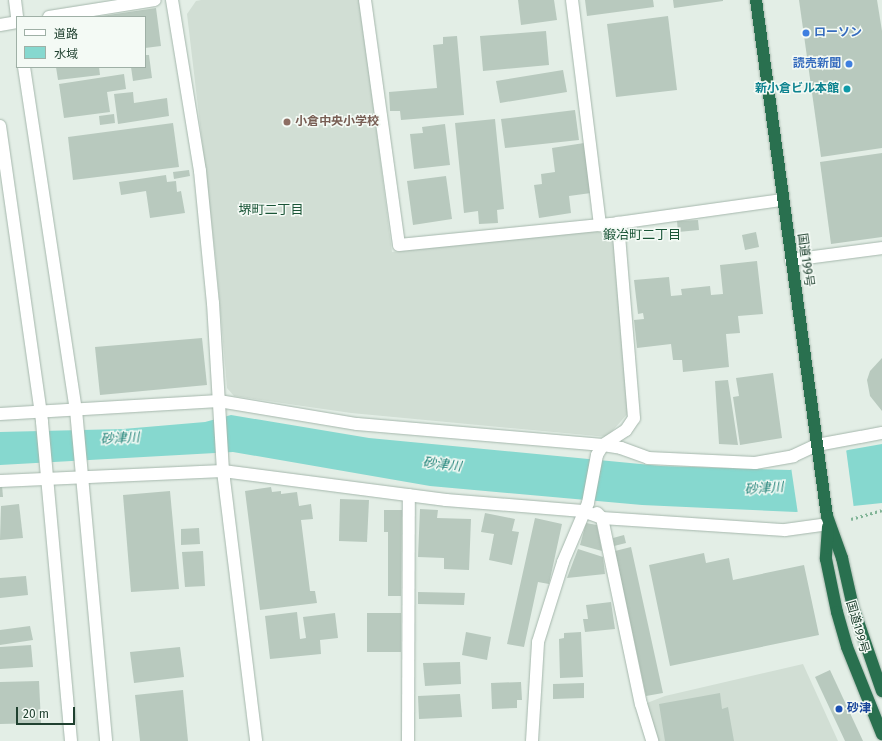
<!DOCTYPE html>
<meta charset="utf-8">
<style>
body{margin:0}
#map{position:relative;width:882px;height:741px;overflow:hidden;background:#e3eee6;font-family:"Fira Sans","Noto Sans JP",sans-serif}
div>[style]{position:absolute}
.built>*{inset:0;background:#d1ded4}
.water>*{inset:0;background:#86d8cf}
.pier>*{inset:0;background:#e3eee6}
.building>*{inset:0;background:#b8c9be}
.path>*{height:2.5px;margin-top:-1.25px;transform-origin:0;background:repeating-linear-gradient(90deg,#80b496 0 2px,transparent 0 5px)}
.roads{filter:drop-shadow(0 0 1px #a5b7ac) drop-shadow(0 0 1px #a5b7ac)}
.minor>*{height:12px;margin:-6px;padding:0 6px;transform-origin:6px;border-radius:6px;background:#fff}
.highway>*{height:12px;margin:-6px;padding:0 6px;transform-origin:6px;border-radius:6px;background:#29704f}
.dots>*{width:11px;height:11px;translate:-50% -50%;box-sizing:border-box;border:2px solid #f4faf5;border-radius:50%}
span{translate:-50% -50%;white-space:nowrap;text-align:center;line-height:1.15;-webkit-text-stroke:3px #f4faf5;paint-order:stroke}
.shop-label{font-size:12px;color:#366cbe;font-weight:700}
.left{translate:0 -50%;text-align:left}
.right{translate:-100% -50%;text-align:right}
.culture-label{font-size:12px;color:#0d838f;font-weight:700}
.education-label{font-size:12px;color:#785e54;font-weight:700}
.street-label{font-size:12px;color:#204130}
.transit-label{font-size:12px;color:#164399;font-weight:700}
.neighbourhood-label{font-size:13px;color:#1a5537}
.water-label{font-size:13px;color:#157d73;font-style:italic}
.legend{position:absolute;left:16px;top:16px;width:130px;height:52px;box-sizing:border-box;background:#f4faf5;border:1px solid #9fb0a6;margin:0;padding:5px 7px;list-style:none;font-size:12px;color:#204130}
.legend li{display:flex;align-items:center;gap:8px;height:20px}
.legend b{width:20px;border:1px solid #9fb0a6}
.scale{position:absolute;left:16px;top:707px;width:59px;height:18px;box-sizing:border-box;border:2px solid #204130;border-top:0;padding-left:5px;font-size:12px;line-height:14px;white-space:nowrap;color:#204130;-webkit-text-stroke:3px #f4faf5;paint-order:stroke}
</style>
<div id="map">
<div class="built">
<div style="clip-path:polygon(201px 0,360px 0,392px 252px,613px 229px,629px 412px,607px 437px,351px 413px,234px 396px,227px 388px,216px 260px,187px 14px,196px 1px)"></div>
<div style="clip-path:polygon(803px 664px,838px 741px,658px 741px,647px 703px,665px 696px)"></div>
</div>
<div class="water">
<div style="clip-path:polygon(231px 415px,369px 438px,661px 466px,790px 470px,848px 450px,882px 444px,882px 503px,796px 512px,642px 505px,430px 486px,233px 452px,0 465px,0 432px,123px 429px,205px 422px)"></div>
</div>
<div class="pier">
<div style="clip-path:polygon(846px 449px,854px 509px,798px 514px,791px 467px)"></div>
</div>
<div class="building">
<div style="clip-path:polygon(518px 0,554px 0,557px 20px,521px 25px)"></div>
<div style="clip-path:polygon(585px 0,653px 0,654px 7px,587px 16px)"></div>
<div style="clip-path:polygon(673px 0,723px 0,723px 1px,674px 8px)"></div>
<div style="clip-path:polygon(799px 0,877px 0,882px 31px,882px 148px,821px 157px)"></div>
<div style="clip-path:polygon(156px 8px,161px 46px,145px 48px,145px 17px,95px 17px)"></div>
<div style="clip-path:polygon(668px 16px,677px 90px,616px 97px,607px 24px)"></div>
<div style="clip-path:polygon(546px 31px,549px 65px,483px 71px,480px 36px)"></div>
<div style="clip-path:polygon(457px 36px,464px 115px,401px 120px,400px 111px,390px 111px,389px 92px,437px 88px,433px 45px,443px 44px,443px 37px)"></div>
<div style="clip-path:polygon(145px 55px,149px 55px,152px 78px,133px 81px,131px 67px,145px 67px)"></div>
<div style="clip-path:polygon(56px 67px,99px 67px,100px 75px,58px 80px)"></div>
<div style="clip-path:polygon(563px 70px,567px 92px,500px 103px,496px 81px)"></div>
<div style="clip-path:polygon(124px 74px,126px 89px,107px 92px,110px 112px,64px 118px,59px 84px)"></div>
<div style="clip-path:polygon(133px 92px,134px 103px,167px 98px,169px 116px,118px 124px,114px 94px)"></div>
<div style="clip-path:polygon(575px 110px,579px 140px,505px 148px,501px 119px)"></div>
<div style="clip-path:polygon(114px 114px,115px 123px,100px 125px,99px 116px)"></div>
<div style="clip-path:polygon(495px 119px,504px 209px,497px 210px,498px 223px,479px 224px,478px 211px,464px 213px,455px 123px)"></div>
<div style="clip-path:polygon(173px 123px,179px 167px,73px 180px,68px 137px)"></div>
<div style="clip-path:polygon(445px 124px,450px 165px,414px 169px,410px 134px,423px 133px,422px 127px)"></div>
<div style="clip-path:polygon(584px 143px,591px 193px,569px 196px,571px 213px,539px 218px,534px 185px,542px 184px,541px 174px,555px 172px,552px 148px)"></div>
<div style="clip-path:polygon(882px 153px,882px 237px,831px 244px,820px 162px)"></div>
<div style="clip-path:polygon(189px 170px,190px 176px,174px 179px,173px 172px)"></div>
<div style="clip-path:polygon(166px 175px,167px 182px,176px 181px,177px 192px,181px 191px,185px 213px,150px 218px,146px 191px,121px 195px,119px 182px)"></div>
<div style="clip-path:polygon(446px 176px,452px 219px,413px 225px,407px 181px)"></div>
<div style="clip-path:polygon(698px 220px,699px 230px,678px 232px,677px 221px)"></div>
<div style="clip-path:polygon(756px 232px,759px 247px,745px 250px,742px 235px)"></div>
<div style="clip-path:polygon(757px 261px,763px 314px,738px 316px,740px 333px,726px 334px,729px 367px,683px 372px,682px 360px,673px 360px,671px 344px,637px 348px,634px 320px,644px 319px,643px 313px,638px 314px,634px 280px,669px 277px,671px 296px,682px 295px,681px 289px,710px 286px,711px 295px,723px 294px,720px 265px)"></div>
<div style="clip-path:polygon(202px 338px,207px 385px,100px 395px,95px 347px)"></div>
<div style="clip-path:polygon(882px 358px,882px 411px,870px 396px,867px 380px,870px 371px)"></div>
<div style="clip-path:polygon(773px 373px,782px 438px,740px 445px,733px 397px,739px 396px,736px 378px)"></div>
<div style="clip-path:polygon(728px 380px,738px 445px,719px 444px,715px 381px)"></div>
<div style="clip-path:polygon(0 485px,2px 485px,3px 497px,0 497px)"></div>
<div style="clip-path:polygon(271px 487px,272px 492px,281px 491px,281px 494px,297px 492px,299px 506px,311px 504px,313px 519px,301px 520px,310px 591px,315px 591px,317px 603px,260px 610px,245px 491px)"></div>
<div style="clip-path:polygon(170px 491px,179px 589px,131px 592px,123px 495px)"></div>
<div style="clip-path:polygon(340px 499px,369px 500px,367px 542px,339px 541px)"></div>
<div style="clip-path:polygon(19px 504px,23px 538px,0 540px,1px 506px)"></div>
<div style="clip-path:polygon(420px 509px,438px 510px,437px 518px,471px 519px,469px 570px,444px 569px,444px 558px,418px 557px)"></div>
<div style="clip-path:polygon(384px 510px,402px 510px,401px 596px,388px 596px,388px 532px,384px 532px)"></div>
<div style="clip-path:polygon(485px 513px,515px 519px,512px 531px,519px 532px,512px 565px,489px 560px,494px 534px,481px 532px)"></div>
<div style="clip-path:polygon(535px 518px,562px 524px,549px 584px,538px 582px,524px 647px,507px 644px)"></div>
<div style="clip-path:polygon(586px 523px,597px 525px,602px 551px,580px 545px)"></div>
<div style="clip-path:polygon(199px 528px,200px 544px,181px 545px,181px 529px)"></div>
<div style="clip-path:polygon(624px 535px,626px 543px,614px 546px,613px 538px)"></div>
<div style="clip-path:polygon(631px 547px,663px 693px,646px 696px,615px 551px)"></div>
<div style="clip-path:polygon(578px 549px,603px 557px,605px 574px,567px 578px)"></div>
<div style="clip-path:polygon(203px 551px,205px 586px,185px 587px,182px 552px)"></div>
<div style="clip-path:polygon(704px 553px,706px 563px,729px 558px,733px 580px,804px 565px,819px 635px,670px 666px,649px 565px)"></div>
<div style="clip-path:polygon(26px 576px,28px 595px,0 598px,0 578px)"></div>
<div style="clip-path:polygon(418px 592px,465px 593px,464px 605px,418px 604px)"></div>
<div style="clip-path:polygon(611px 602px,615px 629px,585px 632px,583px 619px,588px 619px,586px 605px)"></div>
<div style="clip-path:polygon(297px 612px,300px 639px,306px 638px,303px 617px,335px 613px,338px 638px,320px 640px,321px 654px,270px 659px,265px 616px)"></div>
<div style="clip-path:polygon(367px 613px,401px 613px,401px 652px,367px 652px)"></div>
<div style="clip-path:polygon(30px 626px,33px 640px,0 645px,0 630px)"></div>
<div style="clip-path:polygon(466px 632px,491px 637px,487px 660px,462px 655px)"></div>
<div style="clip-path:polygon(581px 632px,583px 677px,560px 678px,559px 639px,564px 638px,564px 633px)"></div>
<div style="clip-path:polygon(31px 645px,33px 667px,0 669px,0 647px)"></div>
<div style="clip-path:polygon(180px 647px,184px 677px,134px 683px,130px 652px)"></div>
<div style="clip-path:polygon(460px 662px,461px 684px,425px 686px,423px 663px)"></div>
<div style="clip-path:polygon(830px 670px,863px 741px,845px 741px,815px 677px)"></div>
<div style="clip-path:polygon(39px 681px,41px 723px,0 724px,0 682px)"></div>
<div style="clip-path:polygon(521px 682px,522px 700px,517px 700px,517px 708px,492px 709px,491px 683px)"></div>
<div style="clip-path:polygon(584px 683px,584px 698px,553px 699px,553px 684px)"></div>
<div style="clip-path:polygon(183px 690px,188px 741px,140px 741px,135px 695px)"></div>
<div style="clip-path:polygon(720px 693px,722px 709px,728px 707px,734px 741px,665px 741px,659px 704px)"></div>
<div style="clip-path:polygon(460px 694px,462px 717px,419px 719px,418px 696px)"></div>
</div>
<div class="path">
<div style="left:851px;top:519px;width:32px;rotate:-16deg"></div>
</div>
<div class="roads">
<div class="minor">
<div style="left:15px;top:0;width:17px;rotate:83deg"></div>
<div style="left:172px;top:0;width:173px;rotate:80.7deg"></div>
<div style="left:200px;top:171px;width:133px;rotate:84.4deg"></div>
<div style="left:213px;top:303px;width:168px;rotate:86.6deg"></div>
<div style="left:223px;top:471px;width:272px;rotate:83deg"></div>
<div style="left:365px;top:0;width:247px;rotate:82.1deg"></div>
<div style="left:399px;top:245px;width:220px;rotate:-5.7deg"></div>
<div style="left:618px;top:223px;width:166px;rotate:-8deg"></div>
<div style="left:572px;top:0;width:227px;rotate:82.9deg"></div>
<div style="left:49px;top:17px;width:107px;rotate:-9.1deg"></div>
<div style="left:0;top:25px;width:17px;rotate:-10deg"></div>
<div style="left:24px;top:67px;width:347px;rotate:81.4deg"></div>
<div style="left:76px;top:410px;width:332px;rotate:84.8deg"></div>
<div style="left:0;top:126px;width:299px;rotate:81.9deg"></div>
<div style="left:42px;top:422px;width:320px;rotate:84.8deg"></div>
<div style="left:791px;top:260px;width:92px;rotate:-7.5deg"></div>
<div style="left:0;top:414px;width:219px;rotate:-3.4deg"></div>
<div style="left:219px;top:401px;width:140px;rotate:9.5deg"></div>
<div style="left:357px;top:424px;width:247px;rotate:4.9deg"></div>
<div style="left:603px;top:445px;width:18px;rotate:9deg"></div>
<div style="left:621px;top:448px;width:29px;rotate:20deg"></div>
<div style="left:648px;top:458px;width:107px;rotate:2.7deg"></div>
<div style="left:755px;top:463px;width:39px;rotate:-10deg"></div>
<div style="left:793px;top:456px;width:26px;rotate:-25deg"></div>
<div style="left:817px;top:445px;width:66px;rotate:-10.5deg"></div>
<div style="left:0;top:481px;width:223px;rotate:-2.6deg"></div>
<div style="left:223px;top:471px;width:225px;rotate:7.4deg"></div>
<div style="left:446px;top:500px;width:137px;rotate:4.6deg"></div>
<div style="left:583px;top:511px;width:20px;rotate:20deg"></div>
<div style="left:602px;top:518px;width:183px;rotate:3.8deg"></div>
<div style="left:785px;top:530px;width:44px;rotate:-7.8deg"></div>
<div style="left:597px;top:513px;width:7px;rotate:45deg"></div>
<div style="left:602px;top:518px;width:190px;rotate:78.2deg"></div>
<div style="left:641px;top:704px;width:39px;rotate:73deg"></div>
<div style="left:408px;top:741px;width:246px;rotate:-89.8deg"></div>
<div style="left:532px;top:741px;width:99px;rotate:-86.5deg"></div>
<div style="left:538px;top:642px;width:84px;rotate:-72.6deg"></div>
<div style="left:563px;top:562px;width:64px;rotate:-67deg"></div>
<div style="left:588px;top:503px;width:49px;rotate:-79.4deg"></div>
<div style="left:597px;top:455px;width:12px;rotate:-59deg"></div>
<div style="left:603px;top:445px;width:27px;rotate:-33deg"></div>
<div style="left:626px;top:430px;width:14px;rotate:-56deg"></div>
<div style="left:634px;top:418px;width:196px;rotate:-94.7deg"></div>
</div>
<div class="highway">
<div style="left:756px;top:0;width:521px;rotate:82.17deg"></div>
<div style="left:827px;top:516px;width:45px;rotate:70.3deg"></div>
<div style="left:842px;top:558px;width:50px;rotate:77.3deg"></div>
<div style="left:853px;top:607px;width:89px;rotate:71deg"></div>
<div style="left:828px;top:527px;width:32px;rotate:94deg"></div>
<div style="left:826px;top:559px;width:54px;rotate:78.3deg"></div>
<div style="left:837px;top:612px;width:36px;rotate:74deg"></div>
<div style="left:847px;top:647px;width:94px;rotate:68.1deg"></div>
</div>
</div>
<div class="dots">
<div style="left:806px;top:33px;background:#3f7fe0"></div>
<div style="left:849px;top:64px;background:#3f7fe0"></div>
<div style="left:847px;top:89px;background:#0f9aa8"></div>
<div style="left:287px;top:122px;background:#8d6e63"></div>
<div style="left:839px;top:709px;background:#1a4fb4"></div>
</div>
<div class="shop-label">
<span class="left" style="left:814px;top:33px">ローソン</span>
<span class="right" style="left:841px;top:64px">読売新聞</span>
</div>
<div class="culture-label">
<span class="right" style="left:839px;top:89px">新小倉ビル本館</span>
</div>
<div class="education-label">
<span class="left" style="left:295px;top:122px">小倉中央小学校</span>
</div>
<div class="street-label">
<span style="left:805px;top:260px;rotate:82deg">国道199号</span>
<span style="left:857px;top:627px;rotate:74deg">国道199号</span>
</div>
<div class="transit-label">
<span class="left" style="left:847px;top:709px">砂津</span>
</div>
<div class="neighbourhood-label">
<span style="left:271px;top:210px">堺町二丁目</span>
<span style="left:642px;top:235px">鍛冶町二丁目</span>
</div>
<div class="water-label">
<span style="left:120px;top:439px;rotate:-3deg">砂津川</span>
<span style="left:442px;top:465px;rotate:7deg">砂津川</span>
<span style="left:764px;top:489px;rotate:-4deg">砂津川</span>
</div>
<ul class="legend">
<li><b style="height:5px;background:#fff"></b>道路</li>
<li><b style="height:11px;background:#86d8cf"></b>水域</li>
</ul>
<div class="scale">20 m</div>
</div>
